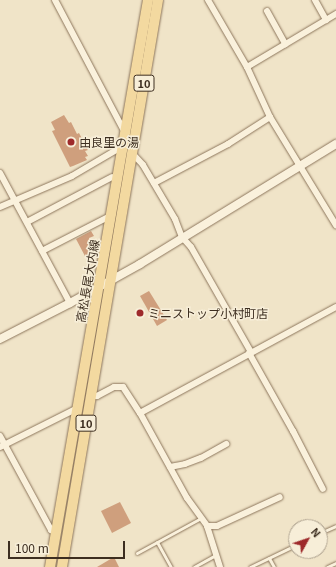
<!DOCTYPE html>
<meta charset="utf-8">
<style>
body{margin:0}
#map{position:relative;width:336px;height:567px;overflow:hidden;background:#f0e4c8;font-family:Georgia,"Noto Sans JP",serif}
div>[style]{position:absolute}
.building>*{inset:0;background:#cf9f7d}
.roads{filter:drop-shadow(0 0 1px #8d765c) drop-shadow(0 0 1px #8d765c)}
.service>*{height:3px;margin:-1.5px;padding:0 1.5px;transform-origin:1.5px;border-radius:1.5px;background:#faf1dc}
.minor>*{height:6px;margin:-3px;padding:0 3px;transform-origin:3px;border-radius:3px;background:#faf1dc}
.tertiary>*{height:8px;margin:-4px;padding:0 4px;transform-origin:4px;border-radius:4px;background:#faf1dc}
.primary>*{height:10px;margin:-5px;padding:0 5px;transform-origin:5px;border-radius:5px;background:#f3d9a0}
.dots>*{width:11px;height:11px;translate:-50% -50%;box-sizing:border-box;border:2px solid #f7eed8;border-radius:50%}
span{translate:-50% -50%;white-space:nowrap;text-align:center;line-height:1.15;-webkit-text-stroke:3px #f7eed8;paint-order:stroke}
.shield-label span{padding:1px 3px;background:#f7eed8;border:1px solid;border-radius:3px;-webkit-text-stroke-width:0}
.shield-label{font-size:11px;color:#3d2e20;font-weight:700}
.poi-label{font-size:12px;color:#3d2e20}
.left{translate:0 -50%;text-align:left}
.street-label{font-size:12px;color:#3d2e20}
.north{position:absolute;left:288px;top:519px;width:40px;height:40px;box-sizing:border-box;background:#f7eed8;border:1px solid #ada18e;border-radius:50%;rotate:50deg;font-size:11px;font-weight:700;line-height:16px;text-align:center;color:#3d2e20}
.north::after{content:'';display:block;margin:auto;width:14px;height:18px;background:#9e2a2b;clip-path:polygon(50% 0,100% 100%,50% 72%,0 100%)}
.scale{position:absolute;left:8px;top:541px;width:117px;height:18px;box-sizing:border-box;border:2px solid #3d2e20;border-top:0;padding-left:5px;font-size:12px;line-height:14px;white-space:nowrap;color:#3d2e20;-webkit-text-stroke:3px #f7eed8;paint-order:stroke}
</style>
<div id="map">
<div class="building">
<div style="clip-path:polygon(64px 115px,69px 123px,71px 122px,77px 134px,79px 133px,88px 150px,85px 151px,88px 156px,85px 157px,87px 160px,73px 166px,70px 167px,52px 131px,55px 130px,51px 122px)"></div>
<div style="clip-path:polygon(91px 231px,94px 236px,89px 238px,97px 252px,86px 258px,76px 239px)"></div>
<div style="clip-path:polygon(149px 291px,167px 320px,157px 326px,140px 296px)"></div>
<div style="clip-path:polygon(120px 502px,131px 523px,112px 533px,101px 511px)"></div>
<div style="clip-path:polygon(114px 557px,119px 567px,97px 567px)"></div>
</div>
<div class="roads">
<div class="service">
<div style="left:320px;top:533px;width:17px;rotate:-24deg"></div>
<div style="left:157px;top:542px;width:29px;rotate:61deg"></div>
<div style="left:137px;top:553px;width:73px;rotate:-28.7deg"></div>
<div style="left:269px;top:558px;width:10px;rotate:61deg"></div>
<div style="left:194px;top:567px;width:25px;rotate:-29deg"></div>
<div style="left:250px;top:567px;width:51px;rotate:-25.6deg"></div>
<div style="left:327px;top:567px;width:10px;rotate:-24deg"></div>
</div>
<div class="minor">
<div style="left:55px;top:0;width:150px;rotate:62.2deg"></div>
<div style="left:208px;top:0;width:78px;rotate:59.8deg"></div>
<div style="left:247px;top:67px;width:55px;rotate:65.3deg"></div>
<div style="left:270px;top:117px;width:127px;rotate:58.6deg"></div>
<div style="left:315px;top:0;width:23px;rotate:61deg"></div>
<div style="left:267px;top:11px;width:38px;rotate:61deg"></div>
<div style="left:247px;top:67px;width:104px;rotate:-30.8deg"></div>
<div style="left:132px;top:153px;width:16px;rotate:47deg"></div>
<div style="left:143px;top:165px;width:63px;rotate:59.3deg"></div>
<div style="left:175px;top:219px;width:19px;rotate:69deg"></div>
<div style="left:182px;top:237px;width:13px;rotate:48deg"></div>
<div style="left:191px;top:247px;width:121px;rotate:60.3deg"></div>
<div style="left:0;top:173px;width:148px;rotate:61.7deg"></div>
<div style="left:154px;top:183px;width:84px;rotate:-27.8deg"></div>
<div style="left:228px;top:144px;width:50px;rotate:-32.7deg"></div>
<div style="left:0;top:207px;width:78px;rotate:-23.3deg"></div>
<div style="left:72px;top:176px;width:59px;rotate:-30.5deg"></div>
<div style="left:27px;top:222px;width:96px;rotate:-27.9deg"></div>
<div style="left:42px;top:251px;width:79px;rotate:-27.2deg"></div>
<div style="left:249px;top:353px;width:90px;rotate:60.6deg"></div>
<div style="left:293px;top:431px;width:65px;rotate:62.7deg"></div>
<div style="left:90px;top:395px;width:7px;rotate:8deg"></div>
<div style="left:97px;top:396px;width:19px;rotate:-28deg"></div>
<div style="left:114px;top:387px;width:9px"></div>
<div style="left:123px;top:387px;width:31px;rotate:57deg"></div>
<div style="left:140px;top:413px;width:97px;rotate:61.1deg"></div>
<div style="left:187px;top:498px;width:34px;rotate:54deg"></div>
<div style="left:207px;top:526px;width:43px;rotate:72.4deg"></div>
<div style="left:140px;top:413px;width:223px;rotate:-28.4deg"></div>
<div style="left:0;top:436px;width:107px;rotate:61.5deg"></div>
<div style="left:51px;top:530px;width:5px;rotate:22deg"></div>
<div style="left:0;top:447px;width:87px;rotate:-26.6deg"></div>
<div style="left:170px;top:467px;width:15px;rotate:-11deg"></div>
<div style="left:185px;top:464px;width:17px;rotate:-21deg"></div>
<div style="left:201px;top:458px;width:29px;rotate:-29deg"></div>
<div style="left:207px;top:526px;width:10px"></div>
<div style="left:217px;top:526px;width:69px;rotate:-24.7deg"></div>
</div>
<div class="tertiary">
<div style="left:0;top:339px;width:79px;rotate:-27.2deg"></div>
<div style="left:70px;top:303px;width:80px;rotate:-29.1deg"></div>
<div style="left:140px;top:264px;width:230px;rotate:-31.5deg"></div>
</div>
<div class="primary">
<div style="left:50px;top:567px;width:575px;rotate:-80.19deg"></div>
<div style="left:62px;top:567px;width:575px;rotate:-80.39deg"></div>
</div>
</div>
<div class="dots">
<div style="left:71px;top:142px;background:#9e2a2b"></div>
<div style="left:140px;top:313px;background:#9e2a2b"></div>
</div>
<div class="shield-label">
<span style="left:144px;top:83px">10</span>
<span style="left:86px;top:423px">10</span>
</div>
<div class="poi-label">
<span class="left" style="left:79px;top:142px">由良里の湯</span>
<span class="left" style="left:148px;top:313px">ミニストップ小村町店</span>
</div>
<div class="street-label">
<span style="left:87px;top:281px;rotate:-80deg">高松長尾大内線</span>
</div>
<div class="north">N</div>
<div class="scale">100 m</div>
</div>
